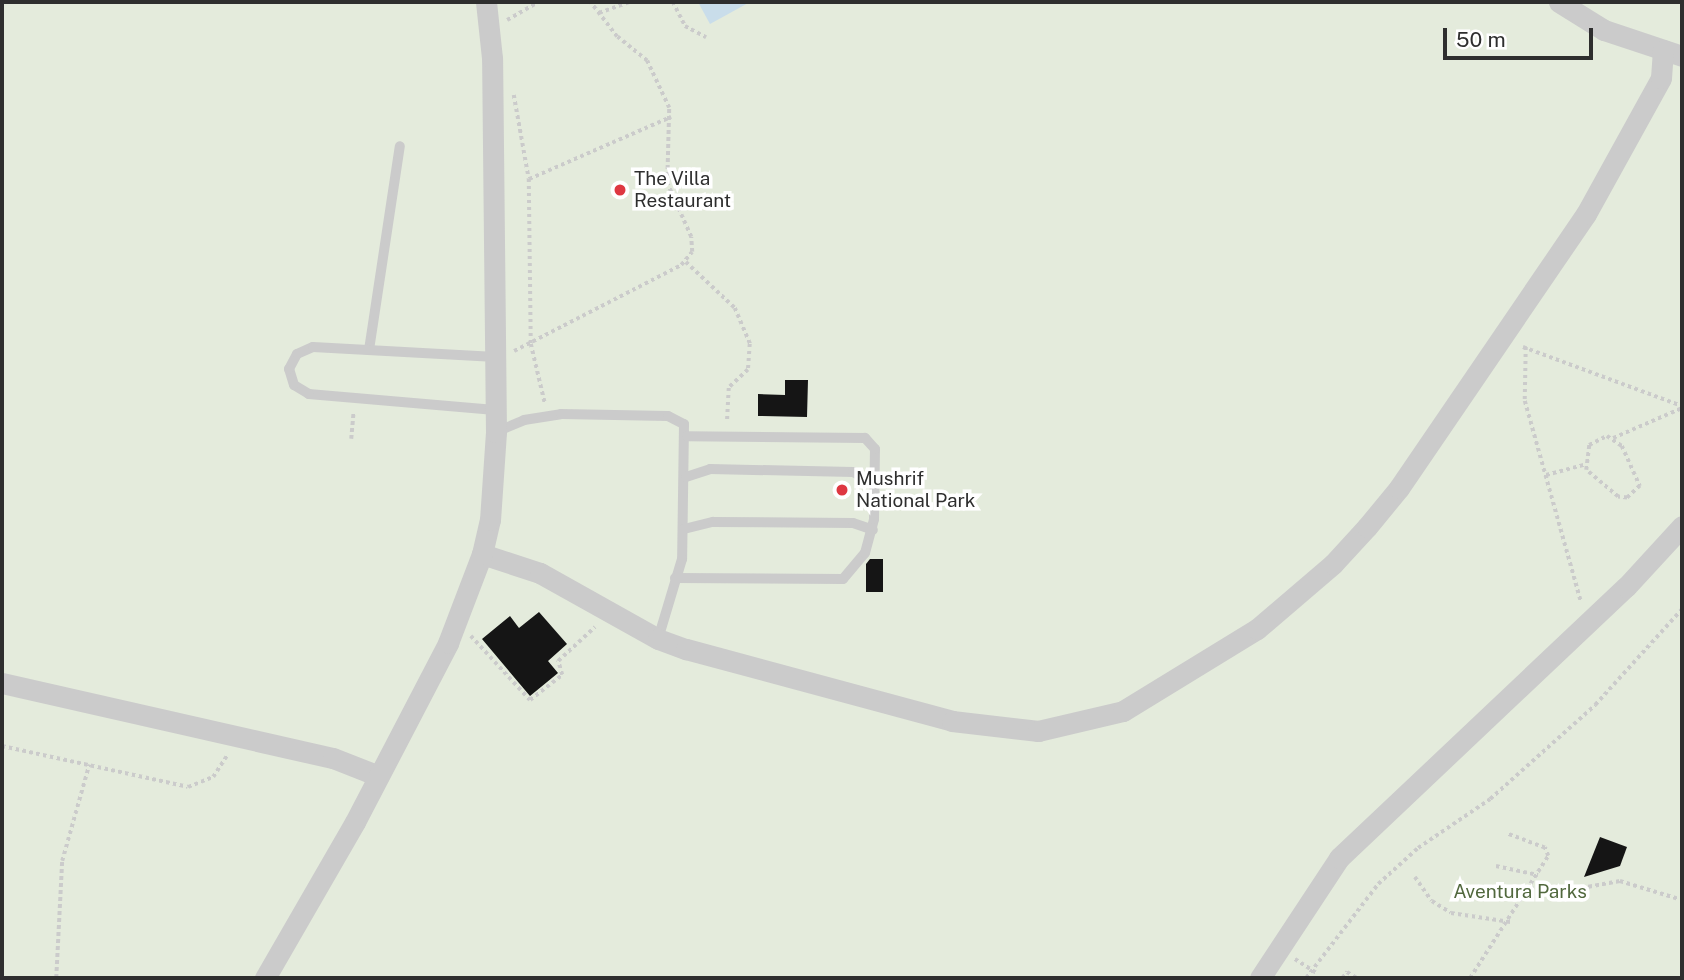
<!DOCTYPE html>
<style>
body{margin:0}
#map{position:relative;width:1684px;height:980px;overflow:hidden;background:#fff;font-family:"Public Sans",sans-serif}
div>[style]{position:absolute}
.green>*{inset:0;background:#e4ebdc}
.water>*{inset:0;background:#c9ddea}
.building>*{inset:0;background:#151515}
.path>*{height:3.5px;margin-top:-1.75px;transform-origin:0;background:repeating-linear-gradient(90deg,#cbcbcb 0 3.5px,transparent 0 7px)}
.lane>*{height:10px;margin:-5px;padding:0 5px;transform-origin:5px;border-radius:5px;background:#cbcbcb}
.street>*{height:21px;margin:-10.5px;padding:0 10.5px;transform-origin:10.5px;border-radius:10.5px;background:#cbcbcb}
.dots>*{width:19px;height:19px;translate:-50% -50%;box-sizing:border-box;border:4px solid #fff;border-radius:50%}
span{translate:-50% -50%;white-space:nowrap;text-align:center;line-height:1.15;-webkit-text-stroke:7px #fff;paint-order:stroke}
.poi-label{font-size:19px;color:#2e2e2e}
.left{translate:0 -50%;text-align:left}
.park-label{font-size:19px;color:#51683d}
.frame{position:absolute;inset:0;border:4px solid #2e2e2e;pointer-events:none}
.scale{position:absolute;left:1443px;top:28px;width:150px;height:32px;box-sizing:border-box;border:4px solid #2e2e2e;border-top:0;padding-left:9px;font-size:21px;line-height:24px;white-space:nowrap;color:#2e2e2e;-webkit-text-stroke:5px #fff;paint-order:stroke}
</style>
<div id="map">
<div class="green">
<div style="clip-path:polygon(2px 2px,1682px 2px,1682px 978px,2px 978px)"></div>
</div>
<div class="water">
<div style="clip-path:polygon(698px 2px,750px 2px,710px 24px)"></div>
</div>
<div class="building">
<div style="clip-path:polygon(785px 380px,808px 380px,807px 417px,758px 416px,758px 394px,785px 395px)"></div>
<div style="clip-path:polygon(870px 559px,883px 559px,883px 592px,866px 592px,866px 564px)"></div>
<div style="clip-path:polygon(539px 612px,567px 644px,548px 661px,558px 673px,530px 696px,482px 639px,510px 616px,519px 628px)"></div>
<div style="clip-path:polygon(1600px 837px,1627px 847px,1620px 866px,1584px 877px)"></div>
</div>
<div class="path">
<div style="left:673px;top:2px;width:27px;rotate:63deg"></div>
<div style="left:685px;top:26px;width:24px;rotate:28deg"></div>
<div style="left:599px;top:13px;width:32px;rotate:-20deg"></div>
<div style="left:507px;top:20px;width:36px;rotate:-30deg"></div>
<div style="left:514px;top:95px;width:85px;rotate:79.9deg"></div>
<div style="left:529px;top:179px;width:165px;rotate:89.3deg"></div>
<div style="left:531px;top:344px;width:61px;rotate:76.7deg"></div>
<div style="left:529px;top:179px;width:155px;rotate:-23.6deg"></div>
<div style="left:686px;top:262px;width:67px;rotate:43.2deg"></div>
<div style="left:735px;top:308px;width:39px;rotate:67deg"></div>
<div style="left:750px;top:344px;width:26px;rotate:94deg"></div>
<div style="left:748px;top:370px;width:26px;rotate:137deg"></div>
<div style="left:729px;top:388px;width:33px;rotate:93deg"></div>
<div style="left:1523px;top:347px;width:170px;rotate:20.4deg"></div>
<div style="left:1526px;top:347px;width:54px;rotate:91.1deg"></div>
<div style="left:1525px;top:401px;width:208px;rotate:74.4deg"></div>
<div style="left:514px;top:351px;width:188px;rotate:-27.2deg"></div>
<div style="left:681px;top:265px;width:17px;rotate:-50deg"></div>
<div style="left:692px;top:252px;width:15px;rotate:-94deg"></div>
<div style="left:691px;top:237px;width:59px;rotate:-114deg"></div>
<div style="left:667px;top:183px;width:75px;rotate:-88.5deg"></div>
<div style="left:669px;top:108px;width:52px;rotate:-115.1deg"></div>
<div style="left:647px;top:61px;width:38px;rotate:-141deg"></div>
<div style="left:617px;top:37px;width:44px;rotate:-127.6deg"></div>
<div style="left:1607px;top:436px;width:18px;rotate:34deg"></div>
<div style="left:1622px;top:446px;width:44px;rotate:65.8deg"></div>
<div style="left:1640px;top:486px;width:18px;rotate:137deg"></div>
<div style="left:1627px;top:498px;width:9px;rotate:-174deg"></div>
<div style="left:1618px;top:497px;width:42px;rotate:-139.8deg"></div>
<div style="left:1586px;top:470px;width:25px;rotate:-83deg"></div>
<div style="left:1589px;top:445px;width:20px;rotate:-27deg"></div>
<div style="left:1613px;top:438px;width:75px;rotate:-23.5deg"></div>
<div style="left:351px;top:439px;width:25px;rotate:-85deg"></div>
<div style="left:1546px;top:475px;width:39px;rotate:-15deg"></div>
<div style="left:471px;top:636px;width:87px;rotate:47.3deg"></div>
<div style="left:530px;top:700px;width:41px;rotate:-38deg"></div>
<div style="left:562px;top:675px;width:15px;rotate:-106deg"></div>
<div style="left:558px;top:661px;width:50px;rotate:-42.6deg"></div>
<div style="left:2px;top:746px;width:190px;rotate:12.4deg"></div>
<div style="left:188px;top:787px;width:27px;rotate:-22deg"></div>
<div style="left:213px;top:777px;width:27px;rotate:-57deg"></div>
<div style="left:1496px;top:866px;width:43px;rotate:12.1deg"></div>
<div style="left:1415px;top:877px;width:29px;rotate:55deg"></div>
<div style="left:1432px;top:901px;width:22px;rotate:32deg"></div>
<div style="left:1451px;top:913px;width:60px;rotate:8.7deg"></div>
<div style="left:1530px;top:888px;width:25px;rotate:12deg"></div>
<div style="left:1554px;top:893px;width:67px;rotate:-10.3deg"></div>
<div style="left:1620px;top:881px;width:65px;rotate:17deg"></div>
<div style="left:1295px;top:959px;width:27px;rotate:33deg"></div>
<div style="left:56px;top:978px;width:117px;rotate:-87.1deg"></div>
<div style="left:62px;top:861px;width:100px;rotate:-74.3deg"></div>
<div style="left:1306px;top:978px;width:118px;rotate:-52.5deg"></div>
<div style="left:1378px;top:884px;width:54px;rotate:-42deg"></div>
<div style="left:1418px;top:848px;width:87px;rotate:-34.2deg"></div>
<div style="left:1490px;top:799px;width:141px;rotate:-41.8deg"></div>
<div style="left:1595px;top:705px;width:130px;rotate:-47.8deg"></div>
<div style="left:1342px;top:978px;width:8px;rotate:-50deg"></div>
<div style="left:1347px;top:972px;width:12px;rotate:31deg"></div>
<div style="left:1470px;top:978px;width:145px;rotate:-57.4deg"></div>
<div style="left:1548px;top:856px;width:9px;rotate:-111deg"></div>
<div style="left:1545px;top:848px;width:40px;rotate:-159.8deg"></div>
</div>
<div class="lane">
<div style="left:369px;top:350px;width:206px;rotate:-81.4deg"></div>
<div style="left:495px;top:410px;width:187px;rotate:-175.1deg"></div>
<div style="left:309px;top:394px;width:17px;rotate:-149deg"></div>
<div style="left:294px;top:385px;width:17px;rotate:-107deg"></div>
<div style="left:289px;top:369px;width:17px;rotate:-62deg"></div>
<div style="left:297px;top:354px;width:17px;rotate:-24deg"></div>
<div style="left:313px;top:347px;width:183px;rotate:3.1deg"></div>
<div style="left:496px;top:432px;width:30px;rotate:-23deg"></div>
<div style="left:524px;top:420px;width:37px;rotate:-9deg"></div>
<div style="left:561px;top:414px;width:107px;rotate:1.1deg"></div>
<div style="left:668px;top:416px;width:18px;rotate:27deg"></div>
<div style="left:684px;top:424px;width:135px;rotate:90.8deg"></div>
<div style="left:682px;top:559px;width:84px;rotate:106.7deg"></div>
<div style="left:686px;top:477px;width:25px;rotate:-18deg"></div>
<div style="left:710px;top:469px;width:143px;rotate:1.2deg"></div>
<div style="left:853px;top:472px;width:25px;rotate:29deg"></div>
<div style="left:684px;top:529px;width:30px;rotate:-14deg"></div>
<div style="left:713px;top:522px;width:140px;rotate:0.4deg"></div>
<div style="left:853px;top:523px;width:21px;rotate:19deg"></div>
<div style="left:675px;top:578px;width:168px;rotate:0.3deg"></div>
<div style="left:843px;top:579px;width:34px;rotate:-50deg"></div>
<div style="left:865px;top:553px;width:35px;rotate:-75deg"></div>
<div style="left:874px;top:519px;width:70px;rotate:-89.2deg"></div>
<div style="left:875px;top:449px;width:15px;rotate:-132deg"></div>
<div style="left:865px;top:438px;width:178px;rotate:-179.4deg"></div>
</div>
<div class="street">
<div style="left:1559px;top:2px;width:53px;rotate:31.9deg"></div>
<div style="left:1604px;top:30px;width:82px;rotate:18.4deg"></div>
<div style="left:482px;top:554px;width:61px;rotate:18.1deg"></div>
<div style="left:540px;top:573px;width:135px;rotate:29.2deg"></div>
<div style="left:658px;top:639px;width:30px;rotate:20deg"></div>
<div style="left:686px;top:649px;width:276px;rotate:15.1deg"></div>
<div style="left:952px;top:721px;width:87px;rotate:6.6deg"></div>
<div style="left:1038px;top:731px;width:87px;rotate:-13.2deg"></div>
<div style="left:1123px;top:711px;width:157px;rotate:-31.5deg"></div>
<div style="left:1257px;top:629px;width:100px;rotate:-40.5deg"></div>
<div style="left:1333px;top:564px;width:50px;rotate:-47.4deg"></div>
<div style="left:1367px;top:527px;width:50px;rotate:-50.6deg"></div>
<div style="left:1399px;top:488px;width:332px;rotate:-55.7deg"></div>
<div style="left:1586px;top:214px;width:155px;rotate:-61.1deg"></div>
<div style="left:1661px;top:78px;width:28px;rotate:-86deg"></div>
<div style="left:2px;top:683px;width:339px;rotate:12.8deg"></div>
<div style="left:333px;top:758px;width:49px;rotate:21.4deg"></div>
<div style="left:265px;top:978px;width:180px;rotate:-60deg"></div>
<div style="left:355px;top:822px;width:202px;rotate:-62.5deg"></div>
<div style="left:448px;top:643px;width:95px;rotate:-69.1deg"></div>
<div style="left:482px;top:554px;width:35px;rotate:-77deg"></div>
<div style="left:490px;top:520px;width:88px;rotate:-86.1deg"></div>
<div style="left:496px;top:432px;width:374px;rotate:-90.6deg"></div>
<div style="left:492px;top:58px;width:56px;rotate:-96.1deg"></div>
<div style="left:1260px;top:978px;width:144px;rotate:-56.6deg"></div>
<div style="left:1339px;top:858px;width:395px;rotate:-43.4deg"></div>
<div style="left:1626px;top:587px;width:83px;rotate:-47.4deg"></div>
</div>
<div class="dots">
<div style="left:620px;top:190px;background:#de3741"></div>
<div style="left:842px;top:490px;background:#de3741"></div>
</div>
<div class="poi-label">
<span class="left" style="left:634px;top:190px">The Villa<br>Restaurant</span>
<span class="left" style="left:856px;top:490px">Mushrif<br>National Park</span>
</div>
<div class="park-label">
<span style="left:1520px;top:892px">Aventura Parks</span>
</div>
<div class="frame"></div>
<div class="scale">50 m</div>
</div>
